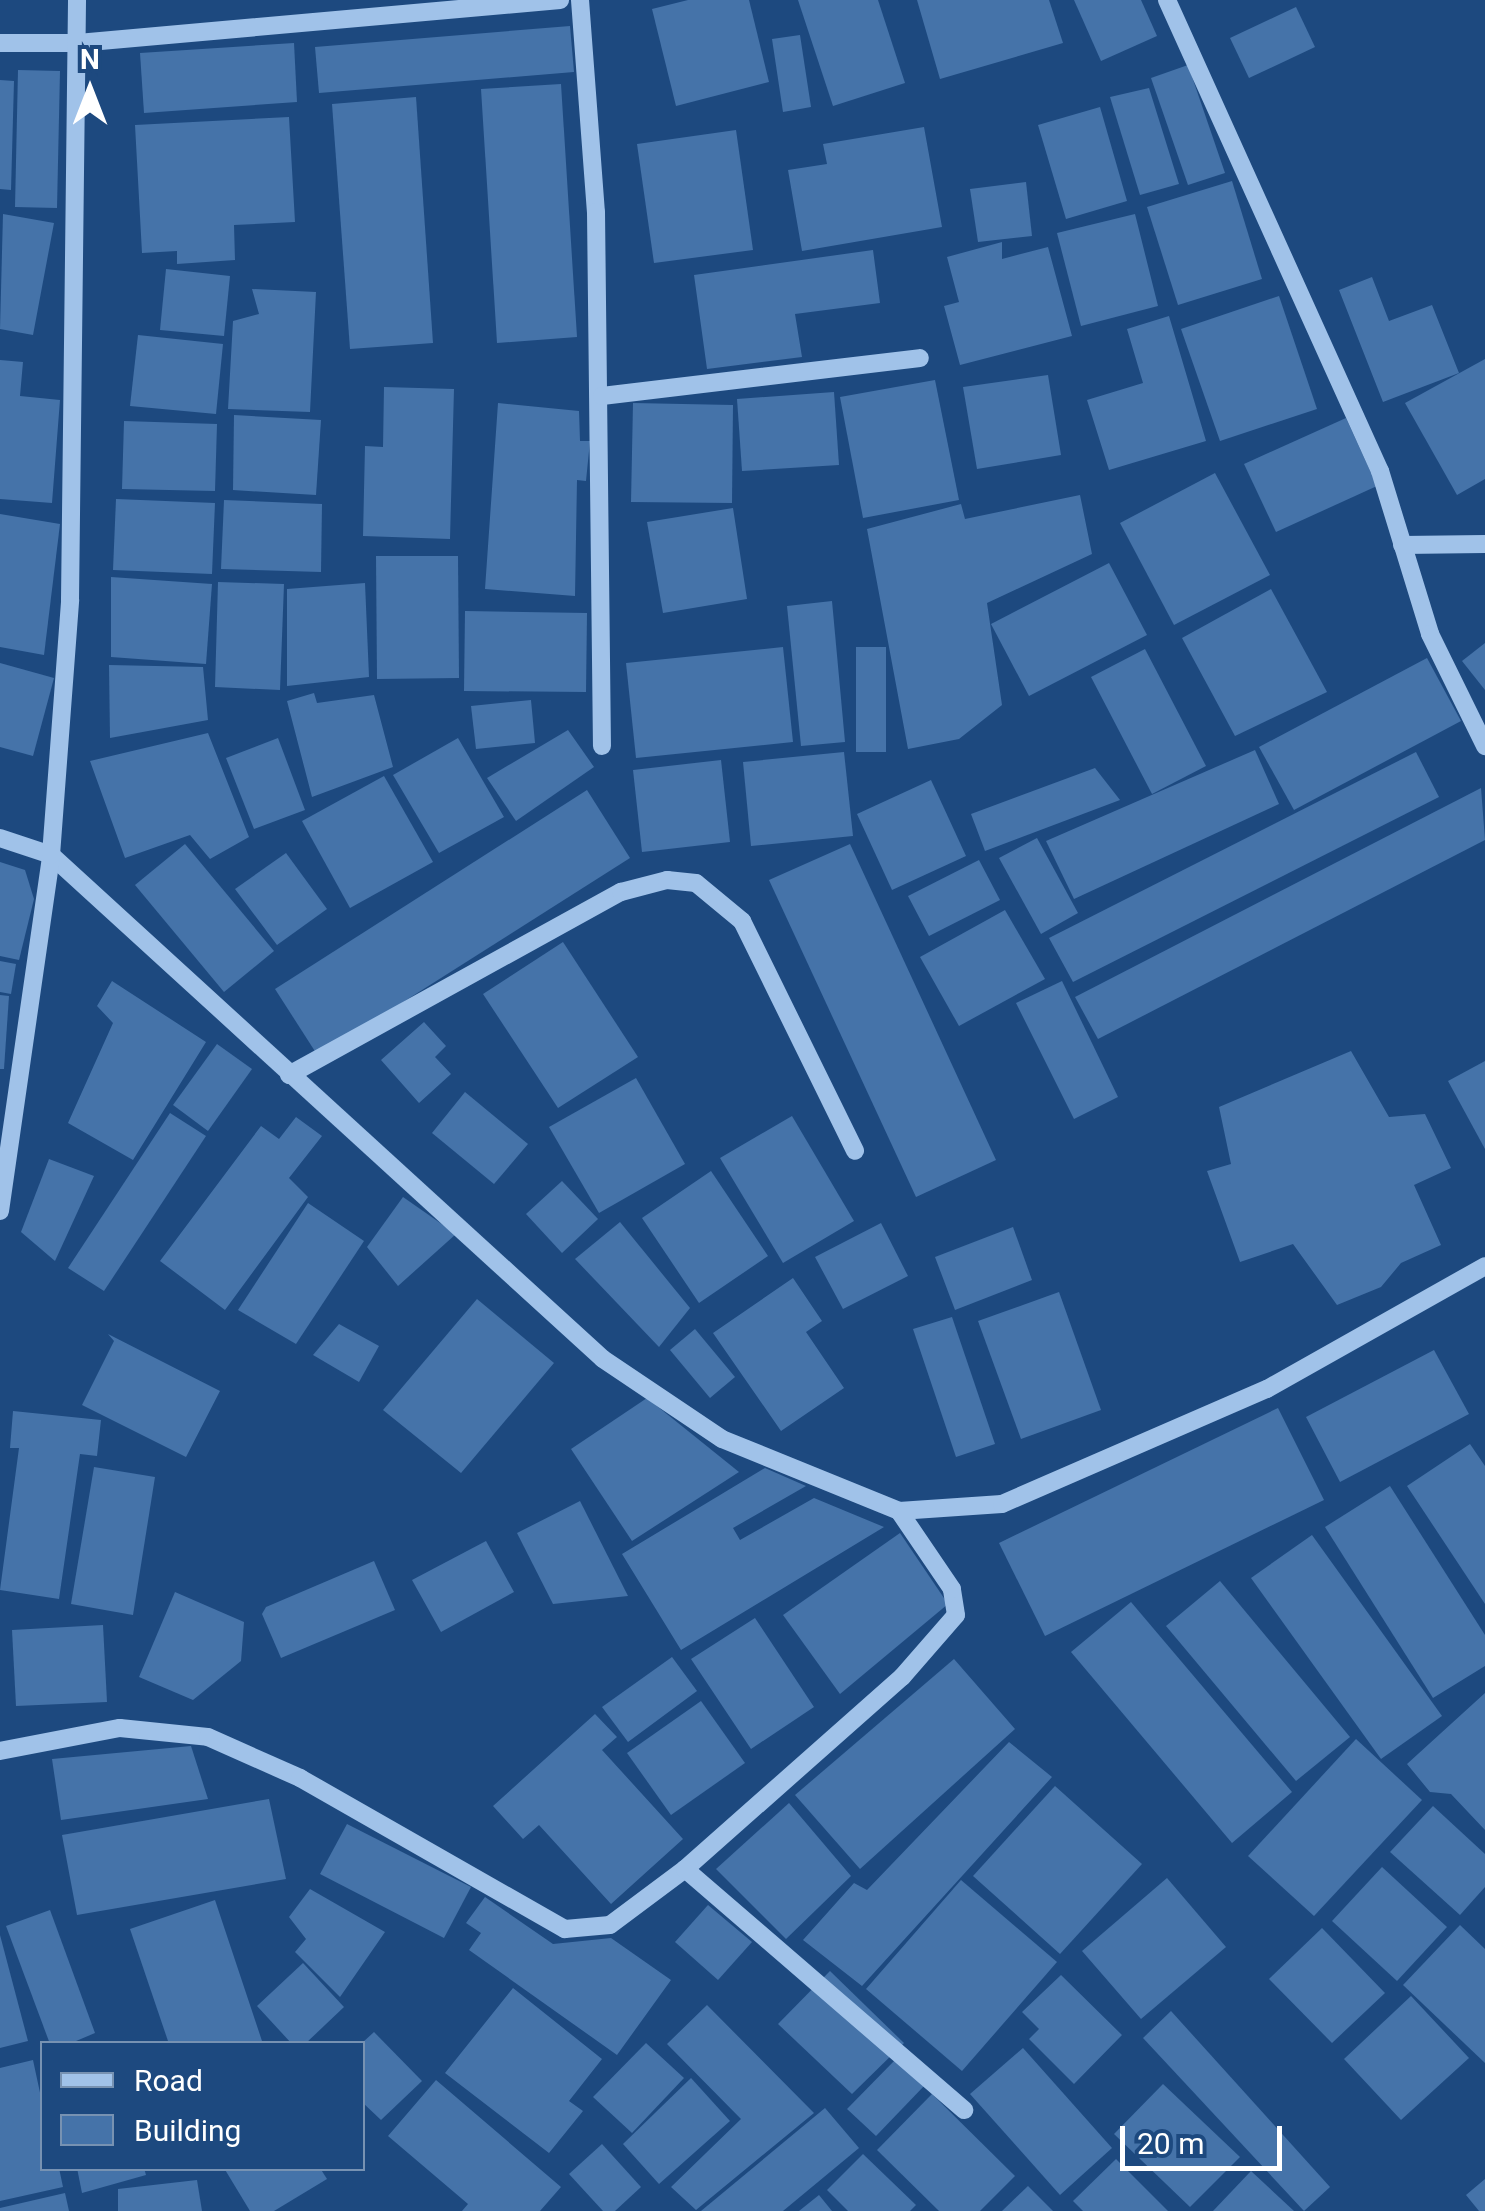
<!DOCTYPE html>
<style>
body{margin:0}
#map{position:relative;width:1485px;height:2211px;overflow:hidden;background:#1d497f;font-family:Roboto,sans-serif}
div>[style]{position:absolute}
.building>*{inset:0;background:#4573a9}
.minor>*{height:18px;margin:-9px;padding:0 9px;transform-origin:9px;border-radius:9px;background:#a0c2e9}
span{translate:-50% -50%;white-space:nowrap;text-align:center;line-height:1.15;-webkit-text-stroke:8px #1d497f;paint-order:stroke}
.legend{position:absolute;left:40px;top:2041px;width:325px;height:130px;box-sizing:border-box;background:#1d497f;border:2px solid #7792b2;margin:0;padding:12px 18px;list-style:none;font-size:30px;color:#fff}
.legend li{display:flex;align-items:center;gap:20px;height:50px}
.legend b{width:50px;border:2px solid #7792b2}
.north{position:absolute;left:40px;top:40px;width:100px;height:100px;-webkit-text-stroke:8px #1d497f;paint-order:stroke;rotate:0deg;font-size:28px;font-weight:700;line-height:40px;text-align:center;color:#fff}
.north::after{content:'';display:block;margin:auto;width:35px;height:45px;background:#fff;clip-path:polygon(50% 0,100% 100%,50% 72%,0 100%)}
.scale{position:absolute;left:1120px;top:2126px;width:162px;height:45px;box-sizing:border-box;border:5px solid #fff;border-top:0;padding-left:12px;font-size:30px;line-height:35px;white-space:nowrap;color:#fff;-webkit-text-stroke:8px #1d497f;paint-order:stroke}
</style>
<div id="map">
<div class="building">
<div style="clip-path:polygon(688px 0,749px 0,769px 82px,676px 106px,652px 9px)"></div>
<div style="clip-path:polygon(798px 0,878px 0,905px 83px,833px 106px)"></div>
<div style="clip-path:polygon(917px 0,1049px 0,1063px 43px,940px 79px)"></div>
<div style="clip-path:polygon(1074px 0,1141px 0,1157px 36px,1101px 61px)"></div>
<div style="clip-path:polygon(1296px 7px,1315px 47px,1249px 78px,1230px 38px)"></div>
<div style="clip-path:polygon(570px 26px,574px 72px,319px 93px,315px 47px)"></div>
<div style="clip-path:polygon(800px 35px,811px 107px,783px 112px,772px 39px)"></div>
<div style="clip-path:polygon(294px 43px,297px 102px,144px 113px,140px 53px)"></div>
<div style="clip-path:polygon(1188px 65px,1225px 173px,1188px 185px,1151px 78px)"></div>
<div style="clip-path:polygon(18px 70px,60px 71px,57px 208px,15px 207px)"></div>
<div style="clip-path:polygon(0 80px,14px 81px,11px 190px,0 189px)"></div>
<div style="clip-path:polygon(561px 84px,577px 337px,497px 343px,481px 89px)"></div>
<div style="clip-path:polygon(1149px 88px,1179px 184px,1140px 195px,1110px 97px)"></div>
<div style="clip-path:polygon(416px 97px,433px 343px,350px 349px,332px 104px)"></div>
<div style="clip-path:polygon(1100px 107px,1127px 201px,1066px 219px,1038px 125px)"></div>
<div style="clip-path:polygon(289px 117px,295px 222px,234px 225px,235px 260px,177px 264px,177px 251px,142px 253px,135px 125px)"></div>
<div style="clip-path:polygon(924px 127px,942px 227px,802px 251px,788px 170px,827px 164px,823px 144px)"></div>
<div style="clip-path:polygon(736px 130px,753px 250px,654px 263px,637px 144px)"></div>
<div style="clip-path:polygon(1232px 181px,1262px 279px,1178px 305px,1147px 207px)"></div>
<div style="clip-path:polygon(1026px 182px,1032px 236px,978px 242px,970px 189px)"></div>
<div style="clip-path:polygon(3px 214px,54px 223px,33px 335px,0 329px)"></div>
<div style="clip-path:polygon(1135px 214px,1158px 306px,1081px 326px,1057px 233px)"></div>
<div style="clip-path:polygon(1002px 242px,1002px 259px,1048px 247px,1072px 336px,960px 365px,944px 306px,959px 302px,947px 257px)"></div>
<div style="clip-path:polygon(873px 250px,880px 303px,795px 314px,802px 357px,707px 369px,694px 275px)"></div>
<div style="clip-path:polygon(166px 269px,230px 276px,224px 336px,160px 330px)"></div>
<div style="clip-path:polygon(1372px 277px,1389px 321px,1432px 305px,1459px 373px,1383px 402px,1339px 290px)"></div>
<div style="clip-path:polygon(252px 289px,316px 292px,310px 412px,228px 409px,233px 321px,259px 314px)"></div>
<div style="clip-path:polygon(1279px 296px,1317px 409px,1220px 441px,1181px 329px)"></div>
<div style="clip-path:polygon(1169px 316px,1206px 441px,1109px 470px,1087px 400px,1143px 383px,1127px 329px)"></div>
<div style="clip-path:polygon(138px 335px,223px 344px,216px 414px,130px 406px)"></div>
<div style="clip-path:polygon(1485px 359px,1485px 479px,1457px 495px,1405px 403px)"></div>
<div style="clip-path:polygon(0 360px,23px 362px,20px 396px,60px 400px,52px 503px,0 499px)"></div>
<div style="clip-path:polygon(1048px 375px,1061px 455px,977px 469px,963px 387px)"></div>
<div style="clip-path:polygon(935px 380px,959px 500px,863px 518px,840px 397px)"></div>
<div style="clip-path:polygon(384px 387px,454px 389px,450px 539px,363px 536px,365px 446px,383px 447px)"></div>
<div style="clip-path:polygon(834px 392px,839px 465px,742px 471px,737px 399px)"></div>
<div style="clip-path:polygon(498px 403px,579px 411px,580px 441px,590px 441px,586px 481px,577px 480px,575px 596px,485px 589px)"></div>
<div style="clip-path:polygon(633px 403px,733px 405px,732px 503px,631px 502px)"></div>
<div style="clip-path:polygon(234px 415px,321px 420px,316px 495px,233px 490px)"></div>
<div style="clip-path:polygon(1346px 418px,1377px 486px,1276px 532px,1244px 464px)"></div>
<div style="clip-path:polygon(124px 421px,217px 424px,215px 491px,122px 489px)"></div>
<div style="clip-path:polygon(1215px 473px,1270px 575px,1174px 625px,1120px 523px)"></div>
<div style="clip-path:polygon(1080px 495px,1092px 554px,987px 603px,1002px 705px,959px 739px,908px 749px,867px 529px,961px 504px,965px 519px)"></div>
<div style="clip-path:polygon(116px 499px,215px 503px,212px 574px,113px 570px)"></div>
<div style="clip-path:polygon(224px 500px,322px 504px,321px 572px,221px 569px)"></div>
<div style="clip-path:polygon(733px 508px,747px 599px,663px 613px,647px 522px)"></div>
<div style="clip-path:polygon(0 514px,60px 524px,44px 655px,0 647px)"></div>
<div style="clip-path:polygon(376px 556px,458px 556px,459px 678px,377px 679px)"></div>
<div style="clip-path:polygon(1109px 563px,1147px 635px,1029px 696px,991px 624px)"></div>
<div style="clip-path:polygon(111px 577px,212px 584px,206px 664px,111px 657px)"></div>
<div style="clip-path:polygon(218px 582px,284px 584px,280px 690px,215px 687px)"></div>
<div style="clip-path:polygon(365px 583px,369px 677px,287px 686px,287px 589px)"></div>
<div style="clip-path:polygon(1271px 589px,1327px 692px,1235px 736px,1182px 638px)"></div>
<div style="clip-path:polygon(832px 601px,845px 742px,801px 746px,787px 606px)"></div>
<div style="clip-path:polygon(465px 611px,587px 613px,586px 692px,464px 691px)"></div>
<div style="clip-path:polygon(1485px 643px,1485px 690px,1462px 661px)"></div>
<div style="clip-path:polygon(783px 647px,793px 742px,636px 758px,626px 663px)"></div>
<div style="clip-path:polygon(856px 647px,886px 647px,886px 752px,856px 752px)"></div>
<div style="clip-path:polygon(1145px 649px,1206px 766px,1152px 794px,1091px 677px)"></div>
<div style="clip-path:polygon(1427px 658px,1461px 721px,1294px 810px,1259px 747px)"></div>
<div style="clip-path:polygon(0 663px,54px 678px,33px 756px,0 747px)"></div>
<div style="clip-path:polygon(109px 665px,203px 667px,208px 720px,110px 738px)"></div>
<div style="clip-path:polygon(314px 693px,317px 703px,374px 695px,393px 767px,312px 797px,287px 701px)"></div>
<div style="clip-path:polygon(531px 700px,535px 743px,476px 749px,471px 706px)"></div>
<div style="clip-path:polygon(568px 730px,594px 767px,516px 821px,487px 778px)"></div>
<div style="clip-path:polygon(208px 733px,249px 837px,210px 859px,190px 835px,125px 858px,90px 761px)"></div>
<div style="clip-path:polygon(278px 738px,305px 810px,254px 829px,226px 758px)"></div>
<div style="clip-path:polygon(458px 738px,504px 817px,439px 853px,393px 775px)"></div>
<div style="clip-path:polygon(1255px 750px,1279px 804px,1074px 899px,1046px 841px)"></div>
<div style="clip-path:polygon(844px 752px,853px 836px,751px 846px,743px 762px)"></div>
<div style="clip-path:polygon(1416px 752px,1439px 797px,1073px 982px,1049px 938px)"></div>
<div style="clip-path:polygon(721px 760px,730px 842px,642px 852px,633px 770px)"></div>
<div style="clip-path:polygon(1095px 768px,1120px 800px,985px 851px,971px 814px)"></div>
<div style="clip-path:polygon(384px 776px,433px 862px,350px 908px,302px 821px)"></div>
<div style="clip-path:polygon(931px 780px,966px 856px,892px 890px,857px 814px)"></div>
<div style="clip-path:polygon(1481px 788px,1485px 840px,1098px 1039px,1075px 997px)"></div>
<div style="clip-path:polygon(587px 790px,630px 858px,318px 1056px,275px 989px)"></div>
<div style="clip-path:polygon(1037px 838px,1078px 913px,1041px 934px,999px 858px)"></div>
<div style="clip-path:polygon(185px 844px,274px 951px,224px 992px,135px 885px)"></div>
<div style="clip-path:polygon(850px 844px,996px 1160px,916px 1197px,769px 880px)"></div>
<div style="clip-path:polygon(286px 853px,327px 909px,277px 945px,235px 889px)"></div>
<div style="clip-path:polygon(979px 860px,1000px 900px,929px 936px,908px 896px)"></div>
<div style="clip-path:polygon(0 862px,25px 870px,34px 899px,19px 960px,0 956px)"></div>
<div style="clip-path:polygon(1005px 910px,1045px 979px,959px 1026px,920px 957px)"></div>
<div style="clip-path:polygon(563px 942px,638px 1057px,558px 1108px,483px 994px)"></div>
<div style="clip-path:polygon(0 961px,16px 964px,11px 994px,0 992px)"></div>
<div style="clip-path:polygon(112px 981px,206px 1042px,133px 1160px,68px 1123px,113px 1023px,97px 1006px)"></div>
<div style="clip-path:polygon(1062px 981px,1118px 1097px,1074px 1119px,1016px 1003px)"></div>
<div style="clip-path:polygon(0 995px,9px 996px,4px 1069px,0 1069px)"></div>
<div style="clip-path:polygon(424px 1022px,446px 1046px,435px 1057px,451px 1074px,419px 1103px,381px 1060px)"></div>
<div style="clip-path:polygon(217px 1044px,252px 1069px,208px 1131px,173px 1105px)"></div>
<div style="clip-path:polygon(1351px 1051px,1389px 1117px,1425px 1114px,1451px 1168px,1414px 1185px,1441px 1245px,1401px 1263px,1381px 1287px,1337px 1305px,1293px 1244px,1240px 1262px,1207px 1171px,1231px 1164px,1219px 1107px)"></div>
<div style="clip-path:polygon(1485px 1061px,1485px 1149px,1448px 1081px)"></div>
<div style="clip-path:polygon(636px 1078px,685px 1164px,599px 1213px,549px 1127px)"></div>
<div style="clip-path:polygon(465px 1092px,528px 1144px,494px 1184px,432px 1133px)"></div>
<div style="clip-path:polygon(170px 1113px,206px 1136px,104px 1291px,68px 1268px)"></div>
<div style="clip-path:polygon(792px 1116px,854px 1221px,783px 1263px,720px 1158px)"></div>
<div style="clip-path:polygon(296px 1117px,322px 1136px,289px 1178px,308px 1197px,225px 1310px,160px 1261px,261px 1126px,279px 1139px)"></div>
<div style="clip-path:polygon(49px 1159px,94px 1176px,55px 1261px,21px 1232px)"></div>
<div style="clip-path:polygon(711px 1171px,768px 1256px,699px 1303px,642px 1218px)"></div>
<div style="clip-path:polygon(562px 1181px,598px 1219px,562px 1253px,526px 1214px)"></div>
<div style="clip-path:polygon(403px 1197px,456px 1234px,398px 1286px,367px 1247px)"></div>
<div style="clip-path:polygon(308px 1203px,364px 1241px,296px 1344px,238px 1310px)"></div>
<div style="clip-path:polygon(620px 1222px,690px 1308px,659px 1347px,575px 1259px)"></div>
<div style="clip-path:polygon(881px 1223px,908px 1276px,843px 1309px,815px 1257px)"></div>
<div style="clip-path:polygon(1013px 1227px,1032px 1280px,955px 1310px,935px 1257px)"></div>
<div style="clip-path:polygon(793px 1278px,822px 1321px,806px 1332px,844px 1388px,781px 1431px,713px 1333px)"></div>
<div style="clip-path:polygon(1059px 1292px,1101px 1410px,1021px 1439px,978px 1321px)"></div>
<div style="clip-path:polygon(477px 1299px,554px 1363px,461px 1473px,383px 1410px)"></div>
<div style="clip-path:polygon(952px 1317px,995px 1444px,956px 1457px,913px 1329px)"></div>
<div style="clip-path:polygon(339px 1324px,379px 1346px,359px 1382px,313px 1355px)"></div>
<div style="clip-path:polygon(695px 1329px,735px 1377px,710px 1398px,670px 1350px)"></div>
<div style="clip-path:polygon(108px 1334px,220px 1391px,186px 1457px,82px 1405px,114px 1341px)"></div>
<div style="clip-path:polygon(1434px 1350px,1469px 1414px,1340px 1482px,1306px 1417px)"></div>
<div style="clip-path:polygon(647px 1398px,739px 1472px,632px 1541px,571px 1449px)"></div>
<div style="clip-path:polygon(1278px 1408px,1324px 1500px,1045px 1636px,999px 1543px)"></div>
<div style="clip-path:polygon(13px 1411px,101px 1420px,97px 1456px,80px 1454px,59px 1599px,0 1590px,19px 1448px,10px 1448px)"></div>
<div style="clip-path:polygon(1470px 1444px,1485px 1466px,1485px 1604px,1407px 1486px)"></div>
<div style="clip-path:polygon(94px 1467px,155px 1477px,133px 1615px,71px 1604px)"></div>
<div style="clip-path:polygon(765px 1468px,806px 1486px,733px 1528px,740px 1540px,814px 1498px,884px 1527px,681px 1650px,622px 1554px)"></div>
<div style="clip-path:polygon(1390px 1486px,1485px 1635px,1485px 1666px,1433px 1698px,1325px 1527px)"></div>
<div style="clip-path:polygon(580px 1501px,628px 1596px,553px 1604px,517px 1533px)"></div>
<div style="clip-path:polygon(900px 1533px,948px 1604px,840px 1694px,783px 1615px)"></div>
<div style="clip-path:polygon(1312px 1535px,1442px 1716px,1381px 1759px,1251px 1578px)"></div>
<div style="clip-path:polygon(486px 1541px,514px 1592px,441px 1632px,412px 1580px)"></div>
<div style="clip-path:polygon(374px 1561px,395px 1610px,281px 1658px,262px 1614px,266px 1607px)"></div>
<div style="clip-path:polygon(1220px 1581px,1350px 1737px,1296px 1781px,1166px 1626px)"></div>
<div style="clip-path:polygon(175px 1592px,244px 1622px,241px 1661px,193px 1700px,139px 1677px)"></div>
<div style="clip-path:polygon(1131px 1602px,1292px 1792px,1232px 1843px,1071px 1652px)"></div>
<div style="clip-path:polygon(755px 1618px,814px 1707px,751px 1749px,691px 1659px)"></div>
<div style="clip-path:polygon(103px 1625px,107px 1702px,16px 1706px,12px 1630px)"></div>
<div style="clip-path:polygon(672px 1657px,697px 1691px,628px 1742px,602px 1707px)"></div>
<div style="clip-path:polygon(954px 1659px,1015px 1729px,860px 1869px,795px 1795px)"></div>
<div style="clip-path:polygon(1485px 1693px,1485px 1830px,1451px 1794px,1430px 1792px,1407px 1764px)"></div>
<div style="clip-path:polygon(701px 1701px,745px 1763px,671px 1815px,627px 1753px)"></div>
<div style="clip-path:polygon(595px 1714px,617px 1737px,602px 1750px,683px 1839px,611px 1904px,539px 1825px,523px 1839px,493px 1806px)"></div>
<div style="clip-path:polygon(1356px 1739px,1422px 1800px,1314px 1916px,1248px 1856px)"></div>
<div style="clip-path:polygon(1009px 1742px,1052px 1777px,862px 1986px,803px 1940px,854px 1883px,867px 1890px)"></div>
<div style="clip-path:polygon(191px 1746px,208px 1799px,61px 1820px,52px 1759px)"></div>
<div style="clip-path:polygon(1055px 1786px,1142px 1864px,1060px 1954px,973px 1876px)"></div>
<div style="clip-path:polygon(269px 1799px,286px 1879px,77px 1915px,62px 1835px)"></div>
<div style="clip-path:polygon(789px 1803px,851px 1876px,786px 1939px,716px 1869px)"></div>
<div style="clip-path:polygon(1433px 1806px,1485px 1854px,1485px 1887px,1460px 1915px,1390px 1852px)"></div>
<div style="clip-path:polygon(347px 1824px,471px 1887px,444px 1938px,320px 1874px)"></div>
<div style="clip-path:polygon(1382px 1867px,1447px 1927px,1397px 1981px,1332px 1921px)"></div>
<div style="clip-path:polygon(1167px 1878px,1226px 1947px,1141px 2019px,1082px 1951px)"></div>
<div style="clip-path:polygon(961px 1880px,1057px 1962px,962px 2071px,866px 1989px)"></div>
<div style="clip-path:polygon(310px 1889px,385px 1932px,340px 1997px,295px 1952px,306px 1939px,289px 1917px)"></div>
<div style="clip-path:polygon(485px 1897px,553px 1944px,611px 1938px,671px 1980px,617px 2055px,469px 1950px,481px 1933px,466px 1923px)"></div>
<div style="clip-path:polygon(215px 1900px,263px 2044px,169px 2044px,130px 1929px)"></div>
<div style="clip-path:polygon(708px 1905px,752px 1942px,718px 1980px,675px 1942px)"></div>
<div style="clip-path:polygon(50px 1910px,95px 2033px,69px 2044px,50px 2044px,6px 1926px)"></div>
<div style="clip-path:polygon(1460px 1925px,1485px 1949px,1485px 2063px,1403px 1985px)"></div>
<div style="clip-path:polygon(1322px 1928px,1385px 1993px,1332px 2043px,1269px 1979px)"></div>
<div style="clip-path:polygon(0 1935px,28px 2041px,0 2048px)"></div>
<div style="clip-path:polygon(303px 1963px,344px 2007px,305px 2044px,292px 2044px,257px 2006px)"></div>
<div style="clip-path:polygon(830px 1971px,904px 2043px,852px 2094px,778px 2024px)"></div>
<div style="clip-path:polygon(1061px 1975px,1122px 2035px,1074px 2084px,1029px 2039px,1039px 2029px,1022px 2012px)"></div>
<div style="clip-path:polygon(513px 1988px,602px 2059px,569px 2101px,583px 2111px,549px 2153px,445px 2073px)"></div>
<div style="clip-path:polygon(1411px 1996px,1469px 2058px,1401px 2120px,1344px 2059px)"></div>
<div style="clip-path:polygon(707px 2005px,814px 2113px,696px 2210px,671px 2187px,741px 2119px,667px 2044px)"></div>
<div style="clip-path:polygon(1171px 2011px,1330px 2187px,1304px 2211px,1143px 2038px)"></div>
<div style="clip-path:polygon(374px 2032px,422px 2081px,381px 2120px,362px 2102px,362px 2043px)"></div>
<div style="clip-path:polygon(646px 2043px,684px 2078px,632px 2133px,593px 2097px)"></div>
<div style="clip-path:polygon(1023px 2048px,1112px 2148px,1060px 2195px,970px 2094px)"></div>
<div style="clip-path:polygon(896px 2059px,925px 2085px,876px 2136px,847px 2109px)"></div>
<div style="clip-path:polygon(33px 2060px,42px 2102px,42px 2168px,59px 2168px,63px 2187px,0 2201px,0 2068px)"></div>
<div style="clip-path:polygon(691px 2078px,730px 2121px,659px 2184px,623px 2144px)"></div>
<div style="clip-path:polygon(436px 2080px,561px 2187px,540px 2211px,462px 2211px,468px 2204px,388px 2136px)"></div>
<div style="clip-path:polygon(1163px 2084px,1240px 2157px,1190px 2207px,1114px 2134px)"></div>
<div style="clip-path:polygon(932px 2094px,1015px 2176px,980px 2211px,939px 2211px,877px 2150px)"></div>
<div style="clip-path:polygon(825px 2108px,859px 2148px,783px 2211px,701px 2211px)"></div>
<div style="clip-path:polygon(602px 2144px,641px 2187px,615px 2211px,603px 2211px,569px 2174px)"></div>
<div style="clip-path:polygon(863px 2154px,916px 2205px,910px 2211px,848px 2211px,827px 2190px)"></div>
<div style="clip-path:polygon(1116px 2159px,1168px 2211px,1083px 2211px,1073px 2201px)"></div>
<div style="clip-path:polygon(77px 2168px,144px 2168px,146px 2175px,82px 2193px)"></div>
<div style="clip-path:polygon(224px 2168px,320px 2168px,327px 2179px,274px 2211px,250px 2211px)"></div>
<div style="clip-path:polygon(1251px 2171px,1294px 2211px,1213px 2211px)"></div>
<div style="clip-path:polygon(1485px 2179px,1485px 2211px,1479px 2211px,1466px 2195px)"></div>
<div style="clip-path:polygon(197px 2180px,202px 2211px,118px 2211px,118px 2189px)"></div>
<div style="clip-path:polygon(1028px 2186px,1053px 2211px,1002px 2211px)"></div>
<div style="clip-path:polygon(65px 2193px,69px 2211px,0 2211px,0 2208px)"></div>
<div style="clip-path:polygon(819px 2195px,832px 2211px,799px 2211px)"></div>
</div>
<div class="minor">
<div style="left:580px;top:0;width:213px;rotate:85.7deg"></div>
<div style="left:596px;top:212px;width:534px;rotate:89.36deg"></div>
<div style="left:1167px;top:0;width:517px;rotate:65.67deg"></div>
<div style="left:1380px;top:471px;width:170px;rotate:72.9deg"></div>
<div style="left:1430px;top:634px;width:125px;rotate:63.8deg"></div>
<div style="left:0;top:43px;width:78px"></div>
<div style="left:78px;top:43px;width:484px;rotate:-5.1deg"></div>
<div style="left:602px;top:396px;width:320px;rotate:-6.8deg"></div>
<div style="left:1402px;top:545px;width:83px;rotate:-0.7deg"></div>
<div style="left:0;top:838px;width:54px;rotate:18.4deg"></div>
<div style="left:51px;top:855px;width:747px;rotate:42.4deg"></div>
<div style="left:603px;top:1359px;width:143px;rotate:33.9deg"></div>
<div style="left:722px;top:1439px;width:191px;rotate:22.1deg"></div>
<div style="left:899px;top:1511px;width:103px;rotate:-3.9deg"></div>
<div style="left:1002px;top:1504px;width:289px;rotate:-23.5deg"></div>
<div style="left:1267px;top:1389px;width:250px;rotate:-29.4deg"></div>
<div style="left:289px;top:1075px;width:379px;rotate:-28.9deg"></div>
<div style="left:621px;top:892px;width:48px;rotate:-14.6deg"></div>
<div style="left:667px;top:880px;width:29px;rotate:6deg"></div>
<div style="left:696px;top:883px;width:60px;rotate:39.6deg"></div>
<div style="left:742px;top:921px;width:256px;rotate:63.8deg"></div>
<div style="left:0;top:1211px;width:360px;rotate:-81.8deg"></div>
<div style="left:51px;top:855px;width:256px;rotate:-85.7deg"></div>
<div style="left:70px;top:600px;width:600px;rotate:-89.33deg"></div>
<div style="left:0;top:1751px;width:122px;rotate:-10.9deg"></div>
<div style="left:120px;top:1728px;width:88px;rotate:5.8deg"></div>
<div style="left:208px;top:1737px;width:101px;rotate:24deg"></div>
<div style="left:300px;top:1778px;width:305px;rotate:29.7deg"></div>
<div style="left:565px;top:1929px;width:45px;rotate:-5.1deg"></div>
<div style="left:610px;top:1925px;width:94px;rotate:-36.7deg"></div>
<div style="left:685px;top:1869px;width:290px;rotate:-41.5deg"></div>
<div style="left:902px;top:1677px;width:82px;rotate:-48.9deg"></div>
<div style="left:956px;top:1615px;width:26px;rotate:-99deg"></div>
<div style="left:952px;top:1589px;width:94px;rotate:-124.2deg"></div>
<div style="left:685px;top:1869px;width:369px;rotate:40.8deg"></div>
</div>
<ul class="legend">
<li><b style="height:12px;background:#a0c2e9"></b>Road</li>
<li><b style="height:28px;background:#4573a9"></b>Building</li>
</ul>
<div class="north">N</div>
<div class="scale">20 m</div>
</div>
